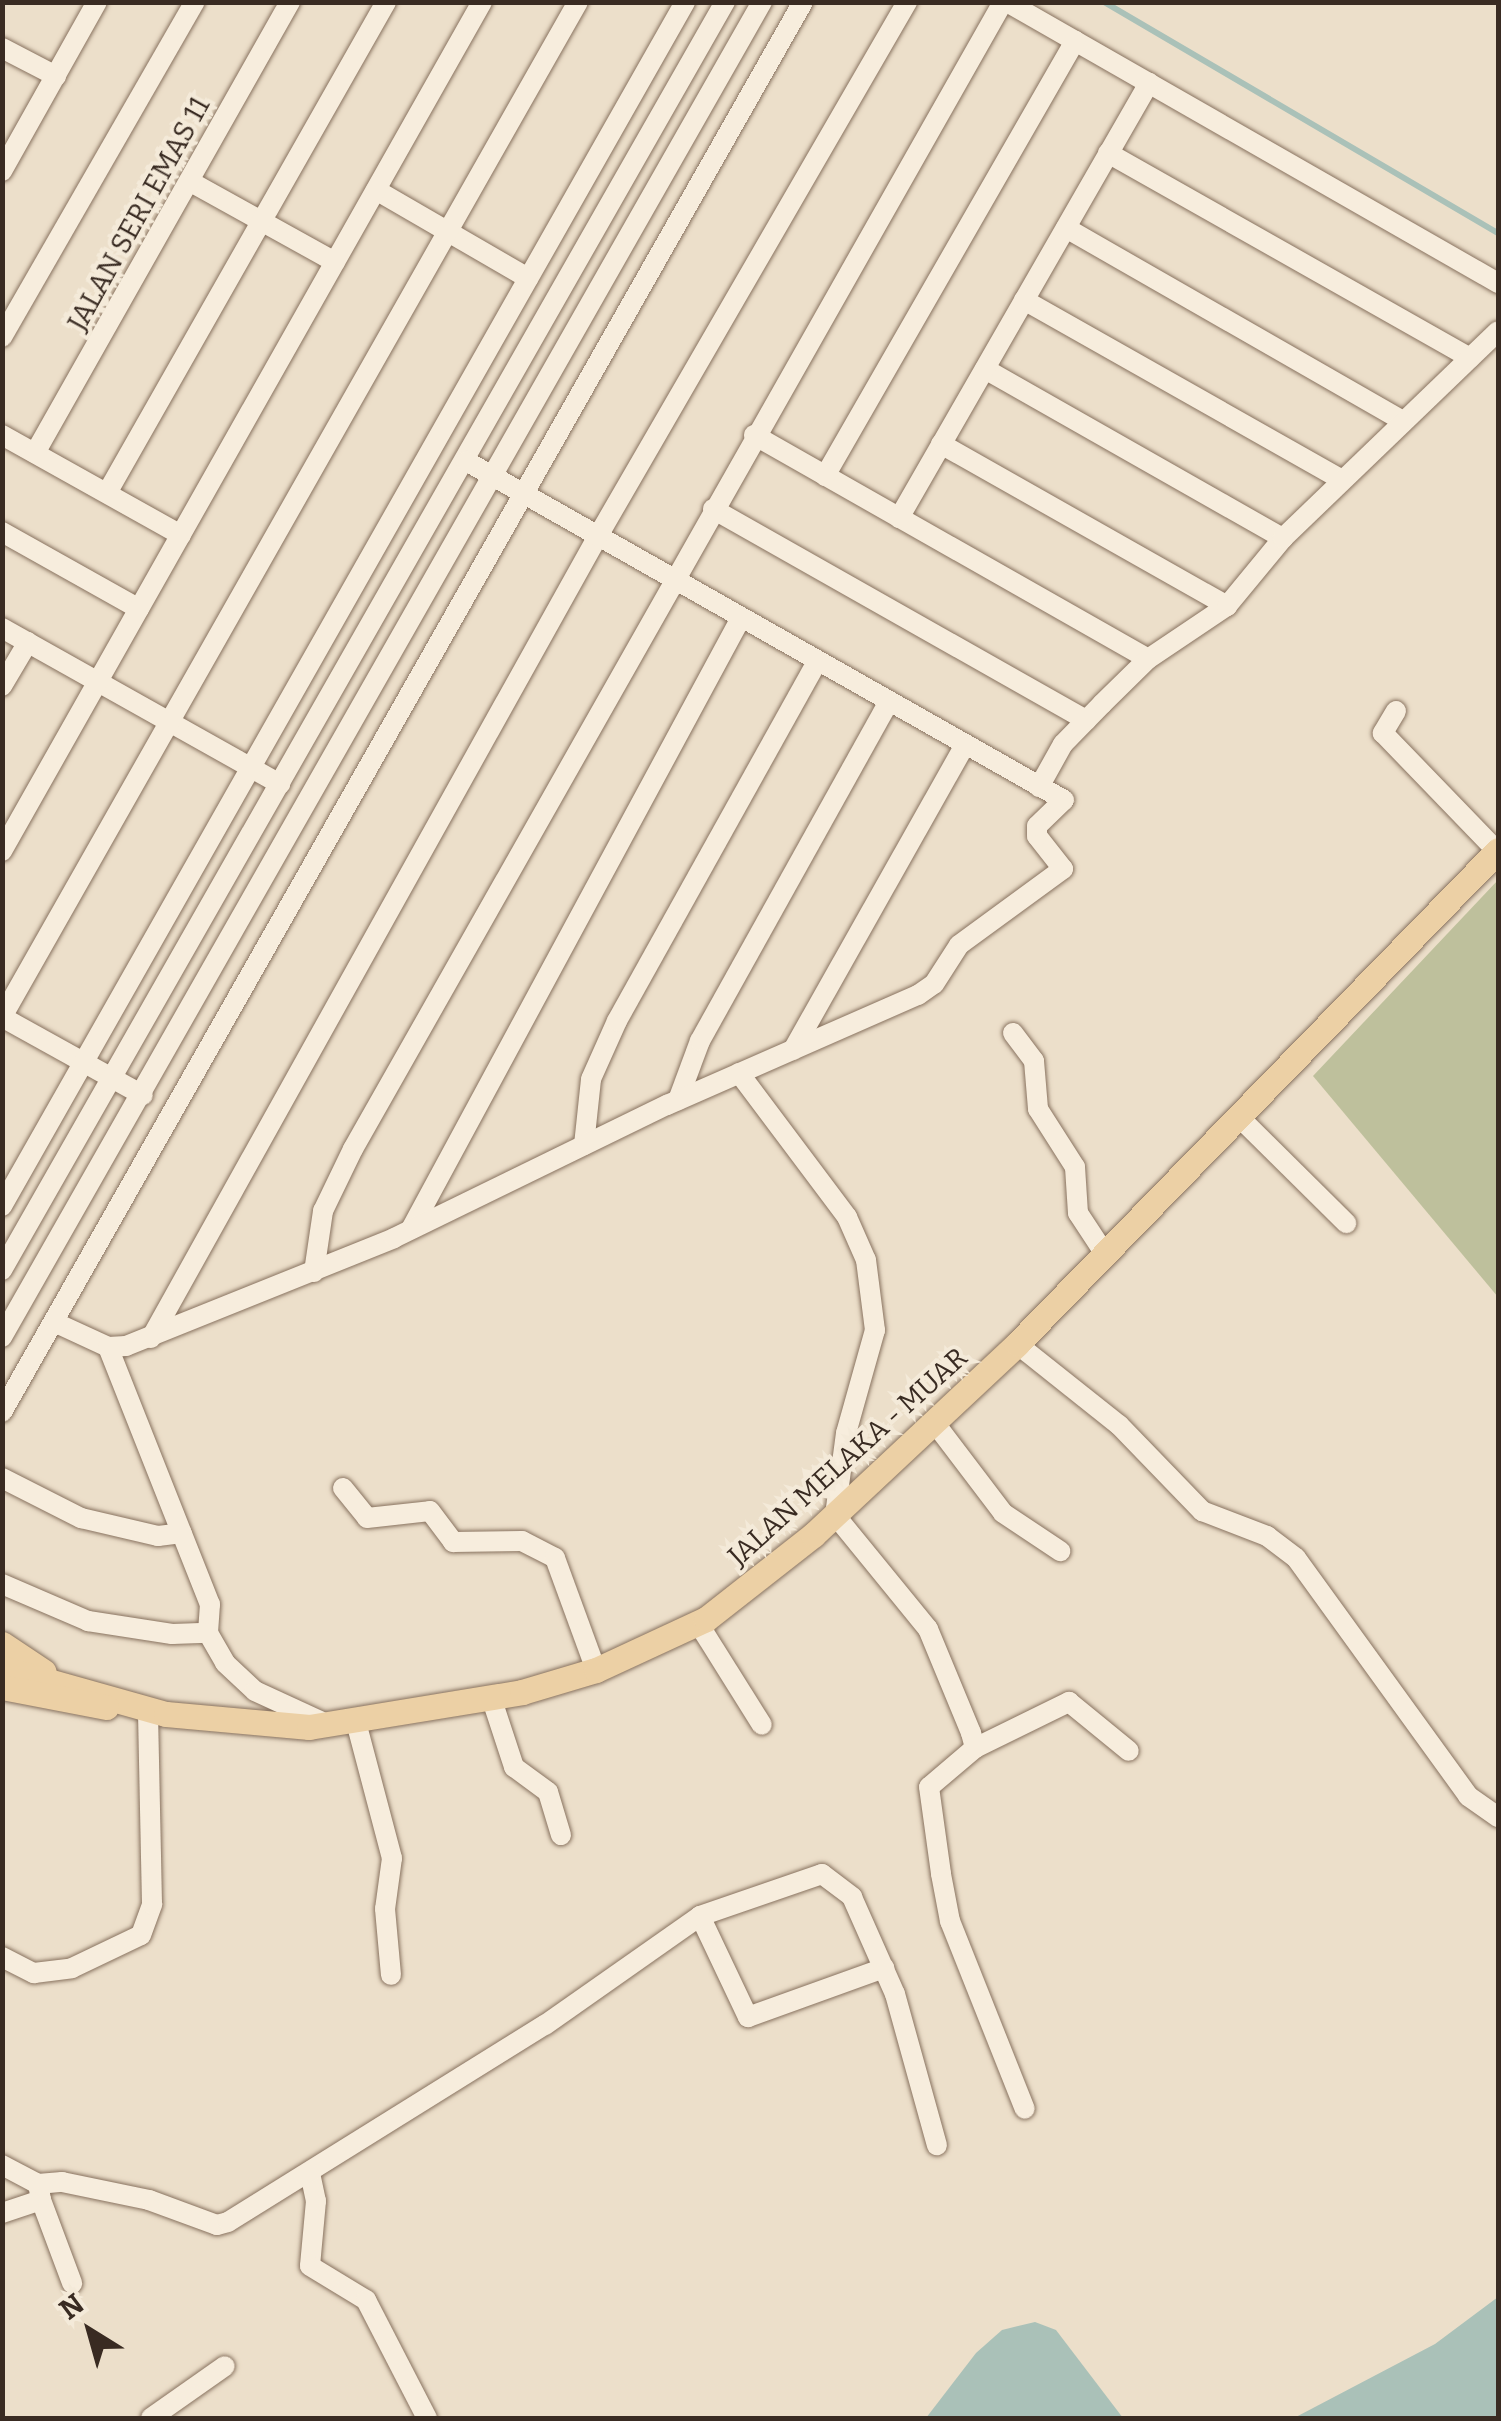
<!DOCTYPE html>
<style>
body{margin:0}
#map{position:relative;width:1501px;height:2421px;overflow:hidden;background:#ecdfca;font-family:Bitter,serif}
div>[style]{position:absolute}
.cemetery>*{inset:0;background:#bec09c}
.water>*{inset:0;background:#aac1b8}
.stream>*{height:6px;margin:-3px;padding:0 3px;transform-origin:3px;border-radius:3px;background:#aac1b8}
.roads{filter:drop-shadow(0 0 2px #88725f) drop-shadow(0 0 2px #88725f)}
.minor>*{height:20px;margin:-10px;padding:0 10px;transform-origin:10px;border-radius:10px;background:#f7eddd}
.major>*{height:25px;margin:-12.5px;padding:0 12.5px;transform-origin:12.5px;border-radius:12.5px;background:#ecd0a5}
span{translate:-50% -50%;white-space:nowrap;text-align:center;line-height:1.15;-webkit-text-stroke:8px #f4ead9;paint-order:stroke}
.street-label{font-size:28px;color:#392b22}
.frame{position:absolute;inset:0;border:5px solid #392b22;pointer-events:none}
.north{position:absolute;left:40px;top:2281px;width:100px;height:100px;-webkit-text-stroke:8px #f4ead9;paint-order:stroke;rotate:323deg;font-size:28px;font-weight:700;line-height:40px;text-align:center;color:#392b22}
.north::after{content:'';display:block;margin:auto;width:35px;height:45px;background:#392b22;clip-path:polygon(50% 0,100% 100%,50% 72%,0 100%)}
</style>
<div id="map">
<div class="cemetery">
<div style="clip-path:polygon(1498px 880px,1498px 1297px,1313px 1076px)"></div>
</div>
<div class="water">
<div style="clip-path:polygon(1498px 2297px,1498px 2418px,1294px 2418px,1435px 2344px)"></div>
<div style="clip-path:polygon(1035px 2322px,1056px 2330px,1123px 2418px,926px 2418px,976px 2353px,1002px 2330px)"></div>
</div>
<div class="stream">
<div style="left:1104px;top:2px;width:457px;rotate:30.4deg"></div>
</div>
<div class="roads">
<div class="minor">
<div style="left:1007px;top:2px;width:566px;rotate:29.78deg"></div>
<div style="left:2px;top:48px;width:61px;rotate:27.4deg"></div>
<div style="left:1108px;top:153px;width:416px;rotate:29.5deg"></div>
<div style="left:2px;top:171px;width:194px;rotate:-60.7deg"></div>
<div style="left:189px;top:181px;width:167px;rotate:29deg"></div>
<div style="left:376px;top:190px;width:176px;rotate:30.1deg"></div>
<div style="left:1066px;top:228px;width:388px;rotate:29.8deg"></div>
<div style="left:1024px;top:300px;width:364px;rotate:29.5deg"></div>
<div style="left:2px;top:337px;width:387px;rotate:-60.1deg"></div>
<div style="left:985px;top:369px;width:343px;rotate:29.6deg"></div>
<div style="left:2px;top:435px;width:205px;rotate:29.2deg"></div>
<div style="left:754px;top:435px;width:453px;rotate:29.6deg"></div>
<div style="left:941px;top:444px;width:329px;rotate:29.5deg"></div>
<div style="left:35px;top:453px;width:518px;rotate:-60.52deg"></div>
<div style="left:825px;top:476px;width:502px;rotate:-60.11deg"></div>
<div style="left:107px;top:493px;width:565px;rotate:-60.39deg"></div>
<div style="left:713px;top:509px;width:429px;rotate:29.5deg"></div>
<div style="left:899px;top:518px;width:502px;rotate:-60.11deg"></div>
<div style="left:2px;top:532px;width:157px;rotate:29.3deg"></div>
<div style="left:2px;top:628px;width:319px;rotate:29.3deg"></div>
<div style="left:2px;top:686px;width:51px;rotate:-59.4deg"></div>
<div style="left:1396px;top:711px;width:26px;rotate:121deg"></div>
<div style="left:1383px;top:733px;width:164px;rotate:46deg"></div>
<div style="left:1039px;top:787px;width:49px;rotate:-60.8deg"></div>
<div style="left:1063px;top:744px;width:56px;rotate:-45.7deg"></div>
<div style="left:1102px;top:704px;width:64px;rotate:-44.4deg"></div>
<div style="left:1148px;top:659px;width:95px;rotate:-33.9deg"></div>
<div style="left:1227px;top:606px;width:88px;rotate:-50.5deg"></div>
<div style="left:1283px;top:538px;width:298px;rotate:-43.9deg"></div>
<div style="left:2px;top:851px;width:975px;rotate:-60.52deg"></div>
<div style="left:2px;top:1017px;width:1167px;rotate:-60.43deg"></div>
<div style="left:2px;top:1017px;width:161px;rotate:29deg"></div>
<div style="left:1013px;top:1033px;width:35px;rotate:53deg"></div>
<div style="left:1034px;top:1061px;width:48px;rotate:85.2deg"></div>
<div style="left:1038px;top:1109px;width:69px;rotate:57.5deg"></div>
<div style="left:1075px;top:1167px;width:46px;rotate:86.3deg"></div>
<div style="left:1078px;top:1213px;width:49px;rotate:56.6deg"></div>
<div style="left:793px;top:1050px;width:350px;rotate:-60.6deg"></div>
<div style="left:739px;top:1073px;width:180px;rotate:53.1deg"></div>
<div style="left:847px;top:1217px;width:47px;rotate:66.2deg"></div>
<div style="left:866px;top:1260px;width:71px;rotate:82.7deg"></div>
<div style="left:875px;top:1330px;width:107px;rotate:105.7deg"></div>
<div style="left:846px;top:1433px;width:83px;rotate:97.6deg"></div>
<div style="left:835px;top:1515px;width:147px;rotate:50.8deg"></div>
<div style="left:928px;top:1629px;width:113px;rotate:67.5deg"></div>
<div style="left:971px;top:1733px;width:16px;rotate:75deg"></div>
<div style="left:975px;top:1748px;width:60px;rotate:139.7deg"></div>
<div style="left:929px;top:1787px;width:88px;rotate:82.1deg"></div>
<div style="left:941px;top:1874px;width:48px;rotate:79.2deg"></div>
<div style="left:950px;top:1921px;width:202px;rotate:68.3deg"></div>
<div style="left:678px;top:1100px;width:63px;rotate:-69.6deg"></div>
<div style="left:700px;top:1041px;width:389px;rotate:-60.9deg"></div>
<div style="left:1239px;top:1117px;width:151px;rotate:44.7deg"></div>
<div style="left:584px;top:1145px;width:66px;rotate:-83.9deg"></div>
<div style="left:591px;top:1079px;width:64px;rotate:-65.9deg"></div>
<div style="left:617px;top:1021px;width:412px;rotate:-60.9deg"></div>
<div style="left:2px;top:1206px;width:1384px;rotate:-60.43deg"></div>
<div style="left:411px;top:1229px;width:694px;rotate:-61.63deg"></div>
<div style="left:2px;top:1270px;width:1460px;rotate:-60.31deg"></div>
<div style="left:314px;top:1272px;width:62px;rotate:-81.6deg"></div>
<div style="left:323px;top:1211px;width:69px;rotate:-64.2deg"></div>
<div style="left:353px;top:1149px;width:1318px;rotate:-60.46deg"></div>
<div style="left:54px;top:1322px;width:60px;rotate:24.8deg"></div>
<div style="left:108px;top:1347px;width:18px;rotate:-3deg"></div>
<div style="left:126px;top:1346px;width:289px;rotate:-21.9deg"></div>
<div style="left:394px;top:1238px;width:304px;rotate:-26deg"></div>
<div style="left:667px;top:1105px;width:274px;rotate:-23.7deg"></div>
<div style="left:918px;top:995px;width:19px;rotate:-35deg"></div>
<div style="left:934px;top:984px;width:46px;rotate:-57.3deg"></div>
<div style="left:959px;top:945px;width:129px;rotate:-36.2deg"></div>
<div style="left:1063px;top:869px;width:42px;rotate:-128.2deg"></div>
<div style="left:1037px;top:836px;width:10px;rotate:-90deg"></div>
<div style="left:1037px;top:826px;width:37px;rotate:-44deg"></div>
<div style="left:1064px;top:800px;width:687px;rotate:-150.45deg"></div>
<div style="left:2px;top:1337px;width:1536px;rotate:-60.35deg"></div>
<div style="left:151px;top:1338px;width:918px;rotate:-60.87deg"></div>
<div style="left:598px;top:536px;width:617px;rotate:-59.94deg"></div>
<div style="left:1017px;top:1344px;width:130px;rotate:38.5deg"></div>
<div style="left:1119px;top:1425px;width:120px;rotate:46deg"></div>
<div style="left:1202px;top:1511px;width:70px;rotate:21deg"></div>
<div style="left:1267px;top:1536px;width:36px;rotate:37deg"></div>
<div style="left:1296px;top:1558px;width:294px;rotate:54.1deg"></div>
<div style="left:1468px;top:1796px;width:37px;rotate:35deg"></div>
<div style="left:108px;top:1347px;width:277px;rotate:68.4deg"></div>
<div style="left:210px;top:1604px;width:29px;rotate:94deg"></div>
<div style="left:2px;top:1412px;width:1622px;rotate:-60.4deg"></div>
<div style="left:934px;top:1422px;width:114px;rotate:52.8deg"></div>
<div style="left:1003px;top:1513px;width:69px;rotate:33.7deg"></div>
<div style="left:2px;top:1478px;width:89px;rotate:26.9deg"></div>
<div style="left:81px;top:1518px;width:79px;rotate:13.2deg"></div>
<div style="left:158px;top:1536px;width:24px;rotate:-7deg"></div>
<div style="left:343px;top:1488px;width:38px;rotate:51deg"></div>
<div style="left:367px;top:1518px;width:63px;rotate:-6.3deg"></div>
<div style="left:430px;top:1511px;width:39px;rotate:53deg"></div>
<div style="left:453px;top:1542px;width:69px;rotate:-0.8deg"></div>
<div style="left:522px;top:1541px;width:37px;rotate:27deg"></div>
<div style="left:555px;top:1558px;width:119px;rotate:69.9deg"></div>
<div style="left:2px;top:1584px;width:94px;rotate:23.3deg"></div>
<div style="left:88px;top:1621px;width:85px;rotate:8.8deg"></div>
<div style="left:172px;top:1634px;width:36px;rotate:-2deg"></div>
<div style="left:208px;top:1633px;width:34px;rotate:60deg"></div>
<div style="left:225px;top:1663px;width:41px;rotate:43deg"></div>
<div style="left:255px;top:1691px;width:81px;rotate:24.7deg"></div>
<div style="left:698px;top:1623px;width:120px;rotate:57.9deg"></div>
<div style="left:492px;top:1700px;width:71px;rotate:71.8deg"></div>
<div style="left:514px;top:1767px;width:42px;rotate:36.3deg"></div>
<div style="left:548px;top:1792px;width:45px;rotate:73.2deg"></div>
<div style="left:356px;top:1722px;width:141px;rotate:75.2deg"></div>
<div style="left:392px;top:1858px;width:51px;rotate:97.8deg"></div>
<div style="left:385px;top:1909px;width:66px;rotate:84.8deg"></div>
<div style="left:975px;top:1748px;width:105px;rotate:-26.1deg"></div>
<div style="left:1069px;top:1702px;width:77px;rotate:39.2deg"></div>
<div style="left:700px;top:1916px;width:112px;rotate:64.6deg"></div>
<div style="left:748px;top:2017px;width:145px;rotate:-19.8deg"></div>
<div style="left:2px;top:1957px;width:36px;rotate:27deg"></div>
<div style="left:34px;top:1973px;width:38px;rotate:-7deg"></div>
<div style="left:72px;top:1968px;width:76px;rotate:-25.6deg"></div>
<div style="left:141px;top:1935px;width:33px;rotate:-70deg"></div>
<div style="left:152px;top:1904px;width:192px;rotate:-91.2deg"></div>
<div style="left:2px;top:2165px;width:41px;rotate:27.8deg"></div>
<div style="left:38px;top:2184px;width:16px;rotate:79deg"></div>
<div style="left:41px;top:2200px;width:41px;rotate:161.6deg"></div>
<div style="left:310px;top:2173px;width:29px;rotate:78deg"></div>
<div style="left:316px;top:2201px;width:65px;rotate:95.3deg"></div>
<div style="left:310px;top:2266px;width:66px;rotate:31.3deg"></div>
<div style="left:366px;top:2300px;width:133px;rotate:62.7deg"></div>
<div style="left:38px;top:2184px;width:24px;rotate:-5deg"></div>
<div style="left:62px;top:2182px;width:89px;rotate:11.7deg"></div>
<div style="left:149px;top:2200px;width:72px;rotate:20.2deg"></div>
<div style="left:217px;top:2225px;width:11px;rotate:-15deg"></div>
<div style="left:228px;top:2222px;width:373px;rotate:-31.9deg"></div>
<div style="left:545px;top:2025px;width:189px;rotate:-35.1deg"></div>
<div style="left:700px;top:1916px;width:129px;rotate:-19deg"></div>
<div style="left:822px;top:1874px;width:38px;rotate:37deg"></div>
<div style="left:852px;top:1897px;width:106px;rotate:66.1deg"></div>
<div style="left:895px;top:1994px;width:157px;rotate:74.5deg"></div>
<div style="left:41px;top:2200px;width:89px;rotate:69.5deg"></div>
<div style="left:151px;top:2418px;width:90px;rotate:-35.1deg"></div>
</div>
<div class="major">
<div style="left:2px;top:1644px;width:50px;rotate:33.7deg"></div>
<div style="left:2px;top:1668px;width:170px;rotate:15.7deg"></div>
<div style="left:166px;top:1714px;width:144px;rotate:5.2deg"></div>
<div style="left:309px;top:1727px;width:216px;rotate:-9.3deg"></div>
<div style="left:522px;top:1692px;width:77px;rotate:-16.6deg"></div>
<div style="left:596px;top:1670px;width:121px;rotate:-24.9deg"></div>
<div style="left:706px;top:1619px;width:136px;rotate:-38.1deg"></div>
<div style="left:813px;top:1535px;width:279px;rotate:-43.1deg"></div>
<div style="left:1017px;top:1344px;width:689px;rotate:-45.76deg"></div>
<div style="left:2px;top:1687px;width:106px;rotate:10.9deg"></div>
</div>
</div>
<div class="street-label">
<span style="left:139px;top:214px;rotate:-61deg">JALAN SERI EMAS 11</span>
<span style="left:848px;top:1457px;rotate:-42deg">JALAN MELAKA - MUAR</span>
</div>
<div class="frame"></div>
<div class="north">N</div>
</div>
